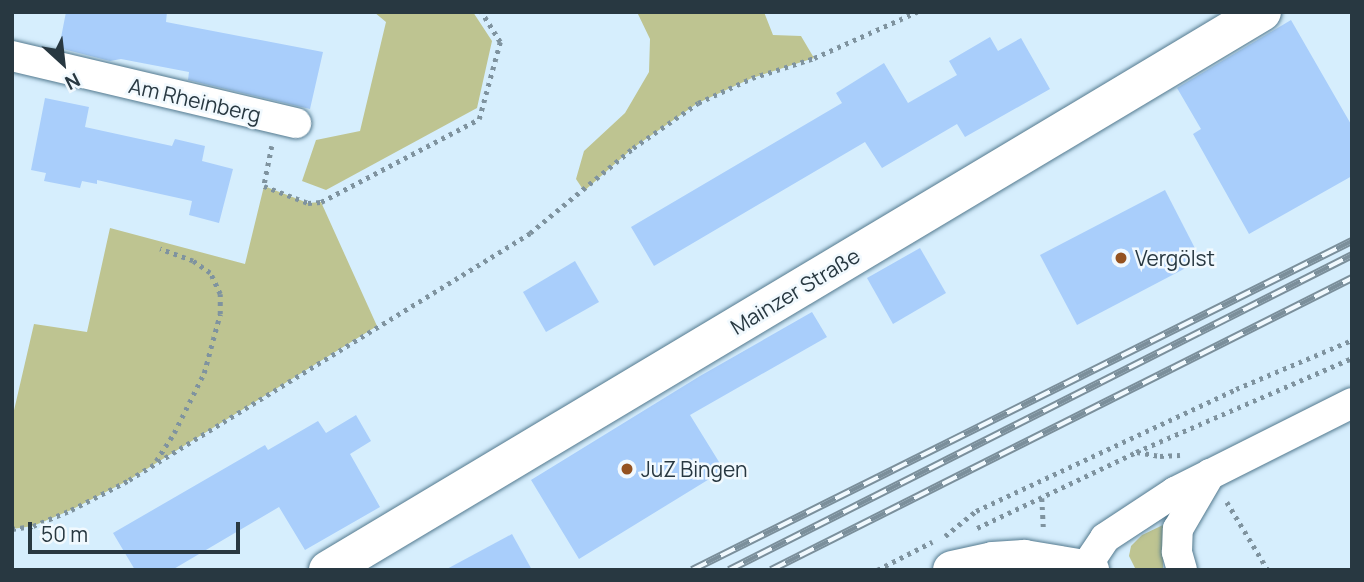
<!DOCTYPE html>
<meta charset="utf-8">
<style>
body{margin:0}
#map{position:relative;width:1364px;height:582px;overflow:hidden;background:#d6eefd;font-family:Manrope,sans-serif}
div>[style]{position:absolute}
.green>*{inset:0;background:#bec491}
.building>*{inset:0;background:#a9cefb}
.path>*{height:4.5px;margin-top:-2.25px;transform-origin:0;background:repeating-linear-gradient(90deg,#7f939f 0 3.5px,transparent 0 8.5px)}
.roads{filter:drop-shadow(0 0 2px #53798e) drop-shadow(0 0 2px #53798e)}
.street>*{height:30px;margin:-15px;padding:0 15px;transform-origin:15px;border-radius:15px;background:#fff}
.secondary>*{height:38px;margin:-19px;padding:0 19px;transform-origin:19px;border-radius:19px;background:#fff}
.rail>*{height:8px;margin-top:-4px;transform-origin:0;background:repeating-linear-gradient(90deg,#f1f9fe 0 16px,#7b8f9b 0 32px);box-sizing:border-box;border-block:2px solid #7b8f9b}
.dots>*{width:19px;height:19px;translate:-50% -50%;box-sizing:border-box;border:4px solid #f1f9fe;border-radius:50%}
span{translate:-50% -50%;white-space:nowrap;text-align:center;line-height:1.15;-webkit-text-stroke:5px #f1f9fe;paint-order:stroke}
.street-label{font-size:21px;color:#283841}
.poi-label{font-size:21px;color:#283841}
.left{translate:0 -50%;text-align:left}
.frame{position:absolute;inset:0;border:14px solid #283841;pointer-events:none}
.north{position:absolute;left:28px;top:28px;width:70px;height:70px;-webkit-text-stroke:5px #f1f9fe;paint-order:stroke;rotate:153deg;font-size:19px;font-weight:700;line-height:28px;text-align:center;color:#283841}
.north::after{content:'';display:block;margin:auto;width:24px;height:32px;background:#283841;clip-path:polygon(50% 0,100% 100%,50% 72%,0 100%)}
.scale{position:absolute;left:28px;top:522px;width:212px;height:32px;box-sizing:border-box;border:4px solid #283841;border-top:0;padding-left:9px;font-size:21px;line-height:24px;white-space:nowrap;color:#283841;-webkit-text-stroke:5px #f1f9fe;paint-order:stroke}
</style>
<div id="map">
<div class="green">
<div style="clip-path:polygon(374px 12px,473px 12px,492px 41px,477px 108px,326px 190px,302px 181px,316px 140px,360px 131px,386px 22px)"></div>
<div style="clip-path:polygon(637px 12px,764px 12px,773px 35px,801px 36px,814px 58px,752px 78px,698px 103px,633px 148px,584px 191px,576px 179px,584px 151px,625px 113px,649px 72px,650px 39px)"></div>
<div style="clip-path:polygon(264px 186px,308px 203px,321px 202px,377px 326px,129px 480px,71px 510px,33px 526px,12px 529px,12px 419px,34px 324px,87px 332px,110px 228px,245px 264px)"></div>
<div style="clip-path:polygon(1163px 525px,1163px 570px,1135px 568px,1129px 556px,1131px 546px,1142px 535px)"></div>
</div>
<div class="building">
<div style="clip-path:polygon(66px 12px,167px 12px,166px 22px,323px 52px,310px 109px,188px 80px,189px 72px,121px 59px,110px 61px,59px 48px)"></div>
<div style="clip-path:polygon(1291px 20px,1352px 126px,1352px 176px,1249px 234px,1193px 134px,1201px 129px,1177px 88px)"></div>
<div style="clip-path:polygon(990px 37px,998px 51px,1021px 38px,1050px 89px,965px 137px,957px 124px,882px 168px,865px 142px,654px 266px,631px 227px,842px 103px,836px 93px,884px 63px,908px 103px,957px 75px,949px 61px)"></div>
<div style="clip-path:polygon(45px 98px,89px 107px,85px 127px,172px 146px,175px 139px,205px 146px,202px 161px,233px 169px,219px 223px,189px 215px,192px 201px,97px 180px,97px 184px,82px 181px,80px 188px,44px 181px,46px 173px,31px 170px)"></div>
<div style="clip-path:polygon(1165px 190px,1201px 260px,1077px 325px,1040px 255px)"></div>
<div style="clip-path:polygon(920px 248px,946px 293px,893px 324px,867px 278px)"></div>
<div style="clip-path:polygon(575px 261px,599px 302px,546px 332px,523px 292px)"></div>
<div style="clip-path:polygon(812px 312px,827px 337px,690px 415px,724px 470px,579px 559px,531px 480px,700px 376px)"></div>
<div style="clip-path:polygon(356px 415px,371px 441px,350px 454px,380px 507px,305px 550px,279px 507px,172px 570px,135px 570px,113px 533px,265px 445px,268px 450px,318px 421px,326px 433px)"></div>
<div style="clip-path:polygon(512px 534px,532px 570px,445px 570px)"></div>
</div>
<div class="path">
<div style="left:272px;top:146px;width:41px;rotate:101.3deg"></div>
<div style="left:264px;top:186px;width:47px;rotate:21.1deg"></div>
<div style="left:308px;top:203px;width:13px;rotate:-4deg"></div>
<div style="left:321px;top:202px;width:178px;rotate:-27.7deg"></div>
<div style="left:479px;top:119px;width:80px;rotate:-74.7deg"></div>
<div style="left:500px;top:42px;width:36px;rotate:-122deg"></div>
<div style="left:1137px;top:452px;width:23px;rotate:10deg"></div>
<div style="left:1160px;top:456px;width:20px;rotate:-3deg"></div>
<div style="left:156px;top:461px;width:33px;rotate:-57deg"></div>
<div style="left:174px;top:433px;width:67px;rotate:-63.4deg"></div>
<div style="left:204px;top:373px;width:61px;rotate:-74.8deg"></div>
<div style="left:220px;top:314px;width:20px;rotate:-90deg"></div>
<div style="left:220px;top:294px;width:23px;rotate:-115deg"></div>
<div style="left:210px;top:273px;width:21px;rotate:-145deg"></div>
<div style="left:193px;top:261px;width:35px;rotate:-160deg"></div>
<div style="left:1042px;top:498px;width:33px;rotate:87deg"></div>
<div style="left:1227px;top:502px;width:79px;rotate:58.9deg"></div>
<div style="left:977px;top:528px;width:176px;rotate:-25.5deg"></div>
<div style="left:1136px;top:452px;width:236px;rotate:-23.5deg"></div>
<div style="left:12px;top:529px;width:21px;rotate:-8deg"></div>
<div style="left:33px;top:526px;width:41px;rotate:-22.8deg"></div>
<div style="left:71px;top:510px;width:65px;rotate:-27.3deg"></div>
<div style="left:129px;top:480px;width:471px;rotate:-31.6deg"></div>
<div style="left:530px;top:233px;width:134px;rotate:-39.5deg"></div>
<div style="left:633px;top:148px;width:79px;rotate:-34.7deg"></div>
<div style="left:698px;top:103px;width:60px;rotate:-24.8deg"></div>
<div style="left:752px;top:78px;width:65px;rotate:-17.9deg"></div>
<div style="left:814px;top:58px;width:113px;rotate:-24.1deg"></div>
<div style="left:945px;top:536px;width:40px;rotate:-39deg"></div>
<div style="left:976px;top:511px;width:287px;rotate:-25.1deg"></div>
<div style="left:1236px;top:389px;width:126px;rotate:-22.9deg"></div>
<div style="left:877px;top:570px;width:62px;rotate:-27deg"></div>
</div>
<div class="roads">
<div class="street">
<div style="left:12px;top:56px;width:292px;rotate:13.3deg"></div>
<div style="left:1085px;top:568px;width:36px;rotate:-56deg"></div>
<div style="left:1105px;top:538px;width:84px;rotate:-33.3deg"></div>
<div style="left:1175px;top:492px;width:198px;rotate:-26.7deg"></div>
<div style="left:1182px;top:570px;width:19px;rotate:-106deg"></div>
<div style="left:1177px;top:552px;width:23px;rotate:-88deg"></div>
<div style="left:1178px;top:529px;width:64px;rotate:-59.8deg"></div>
</div>
<div class="secondary">
<div style="left:328px;top:570px;width:1088px;rotate:-30.86deg"></div>
<div style="left:952px;top:570px;width:42px;rotate:-12.4deg"></div>
<div style="left:993px;top:561px;width:31px;rotate:-4deg"></div>
<div style="left:1024px;top:559px;width:67px;rotate:9.5deg"></div>
</div>
</div>
<div class="rail">
<div style="left:692px;top:570px;width:737px;rotate:-26.5deg"></div>
<div style="left:729px;top:570px;width:698px;rotate:-26.82deg"></div>
<div style="left:771px;top:570px;width:650px;rotate:-26.68deg"></div>
</div>
<div class="dots">
<div style="left:1121px;top:258px;background:#945220"></div>
<div style="left:627px;top:469px;background:#945220"></div>
</div>
<div class="street-label">
<span style="left:195px;top:100px;rotate:13deg">Am Rheinberg</span>
<span style="left:795px;top:291px;rotate:-31deg">Mainzer Straße</span>
</div>
<div class="poi-label">
<span class="left" style="left:1135px;top:258px">Vergölst</span>
<span class="left" style="left:641px;top:469px">JuZ Bingen</span>
</div>
<div class="frame"></div>
<div class="north">N</div>
<div class="scale">50 m</div>
</div>
